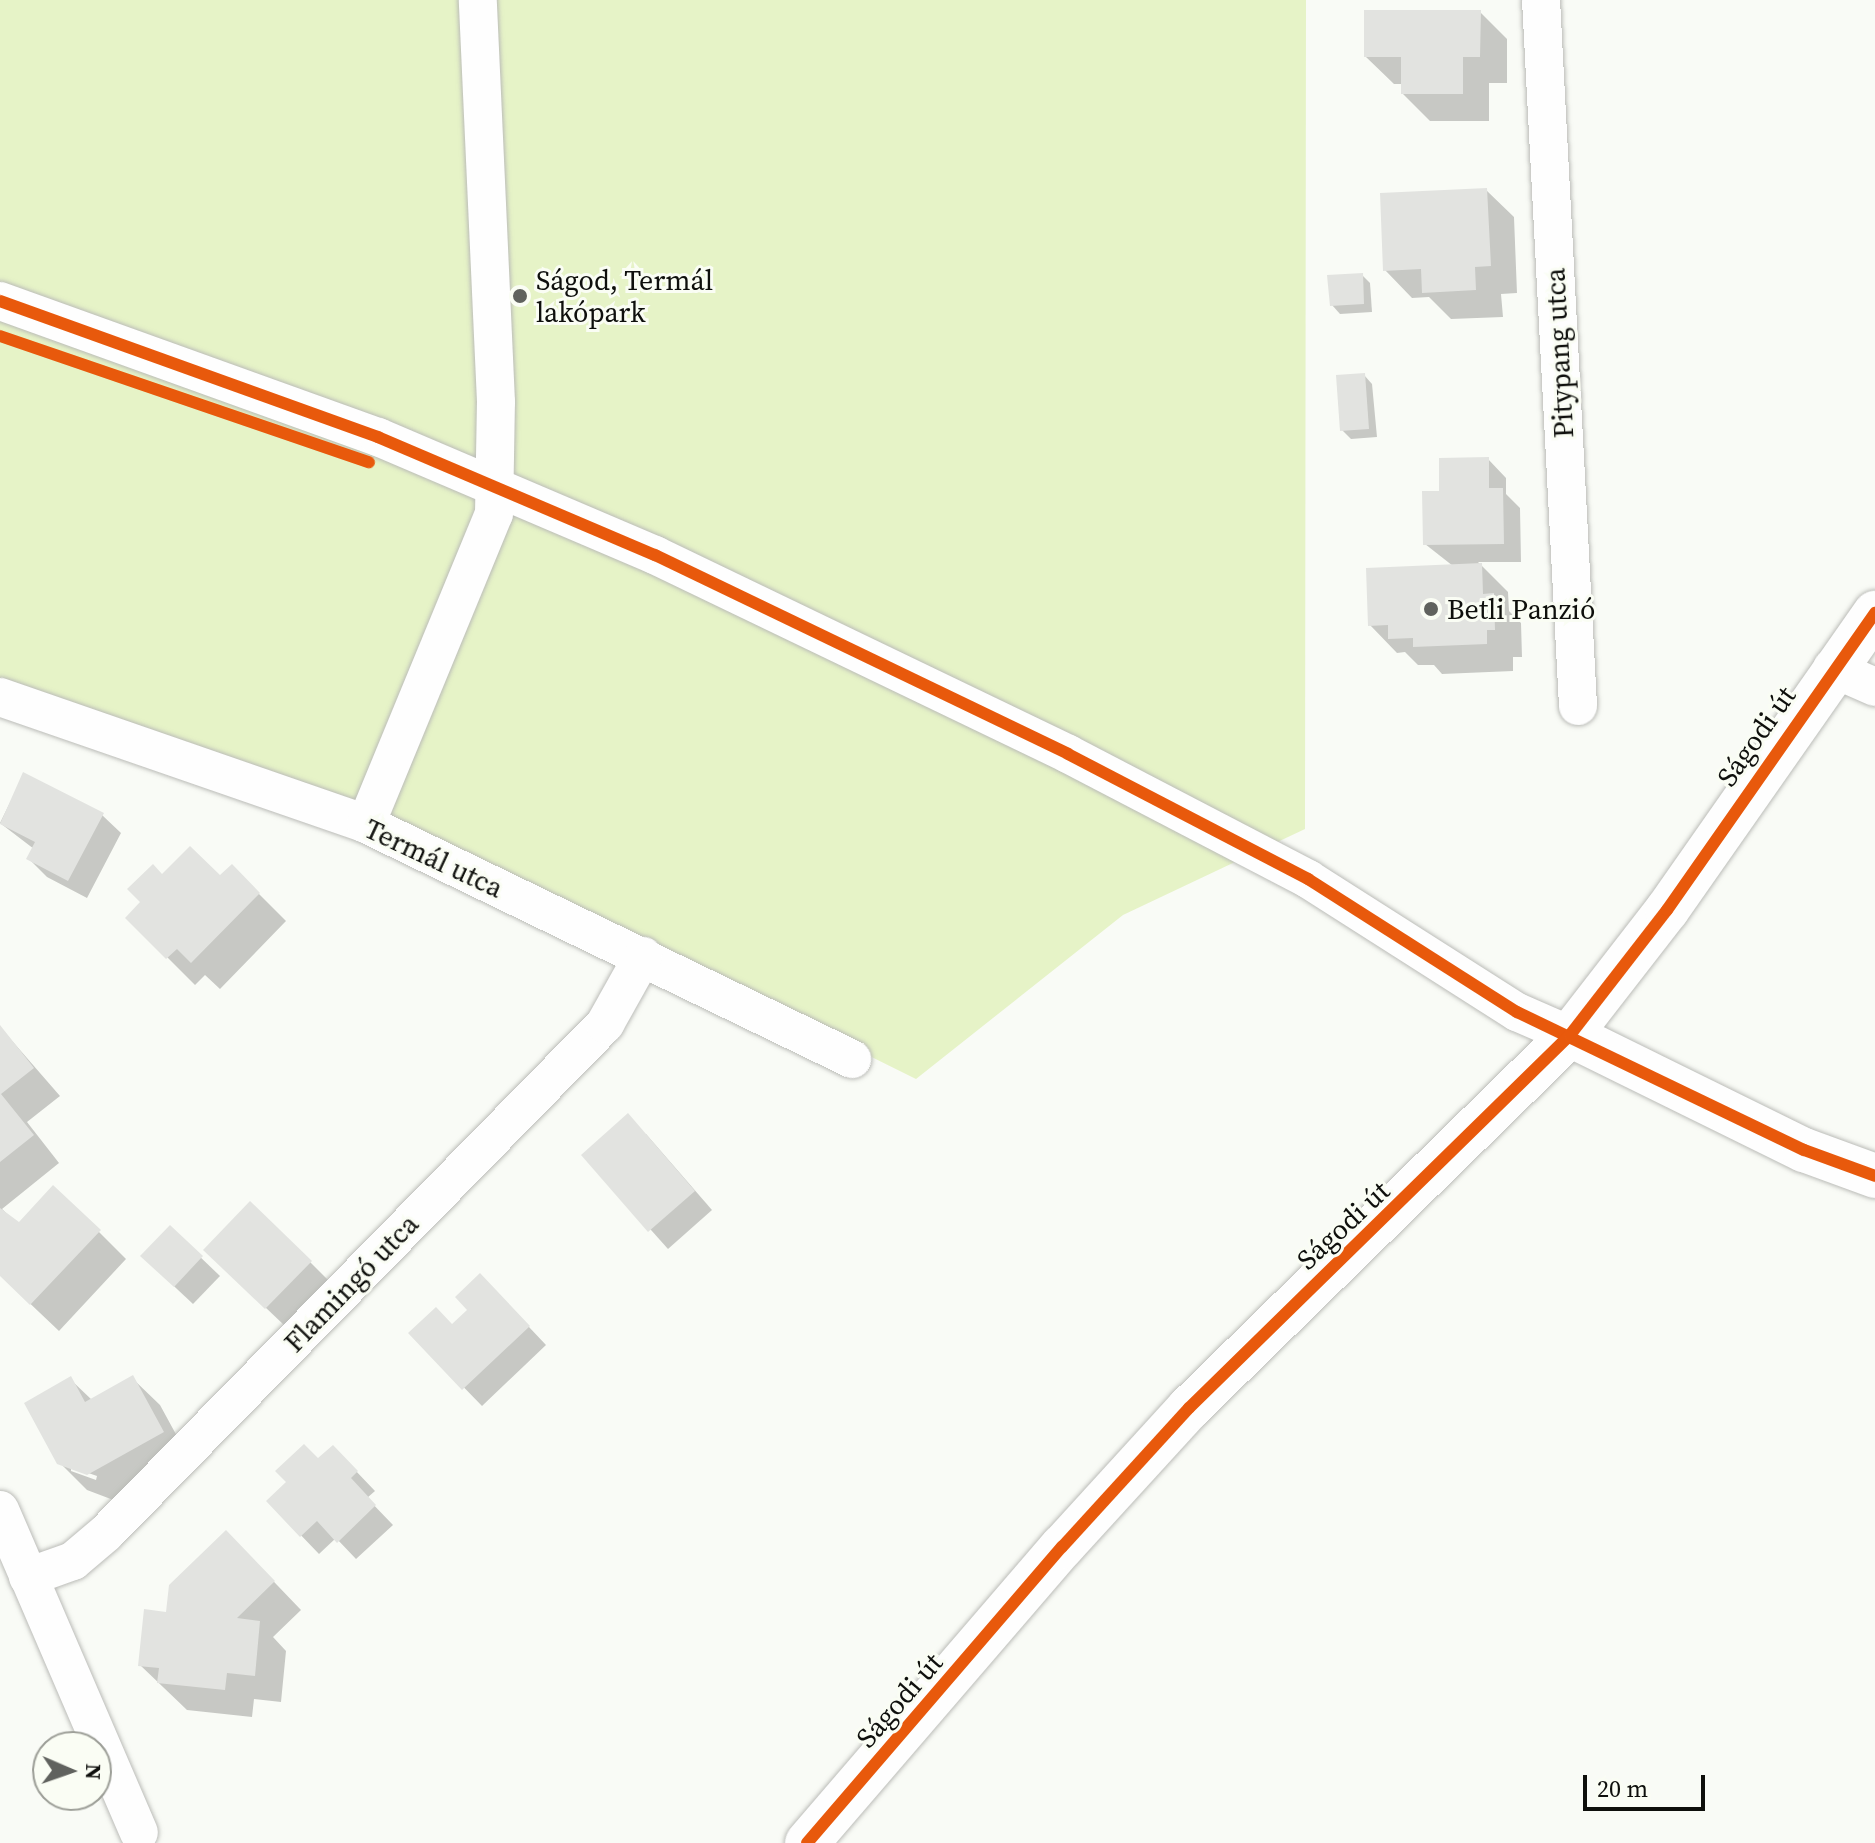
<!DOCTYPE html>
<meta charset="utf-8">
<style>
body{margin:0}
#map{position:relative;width:1875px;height:1843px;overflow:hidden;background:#f9fbf6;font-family:"Source Serif 4",serif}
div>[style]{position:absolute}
.green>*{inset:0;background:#e6f3c7}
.shadow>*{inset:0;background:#0003}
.building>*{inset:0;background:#e2e3e0}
.roads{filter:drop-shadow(0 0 2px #bbbcb8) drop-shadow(0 0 2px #bbbcb8)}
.minor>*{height:38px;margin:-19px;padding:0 19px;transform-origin:19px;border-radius:19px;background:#fefefe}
.tertiary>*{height:44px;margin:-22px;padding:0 22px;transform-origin:22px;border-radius:22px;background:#fefefe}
.cycleway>*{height:12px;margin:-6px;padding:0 6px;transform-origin:6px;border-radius:6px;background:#e8590c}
.dots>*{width:22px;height:22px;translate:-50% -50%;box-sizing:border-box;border:4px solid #fafdf4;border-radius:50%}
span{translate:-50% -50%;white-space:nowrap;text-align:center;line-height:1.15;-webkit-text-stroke:6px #fafdf4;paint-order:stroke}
.poi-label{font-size:28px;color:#0e0f0c}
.left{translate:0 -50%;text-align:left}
.street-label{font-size:28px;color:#0e0f0c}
.north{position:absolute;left:32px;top:1731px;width:80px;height:80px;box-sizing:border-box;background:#fafdf4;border:2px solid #9c9e97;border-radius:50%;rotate:92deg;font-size:22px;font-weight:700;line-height:32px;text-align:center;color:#0e0f0c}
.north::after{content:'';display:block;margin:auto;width:28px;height:36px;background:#60625e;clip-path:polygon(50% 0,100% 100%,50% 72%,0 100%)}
.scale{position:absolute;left:1583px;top:1775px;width:122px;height:36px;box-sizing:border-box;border:4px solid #0e0f0c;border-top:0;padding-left:10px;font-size:24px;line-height:28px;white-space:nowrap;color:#0e0f0c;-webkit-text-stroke:6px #fafdf4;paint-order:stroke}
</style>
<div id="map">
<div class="green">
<div style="clip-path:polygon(0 0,1306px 0,1305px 829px,1123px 915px,916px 1079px,395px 821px,0 691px)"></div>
</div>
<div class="shadow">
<div style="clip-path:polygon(1480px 12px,1507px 39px,1507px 83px,1489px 83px,1489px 121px,1430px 121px,1403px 94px,1403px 84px,1394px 84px,1366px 57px)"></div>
<div style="clip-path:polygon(1486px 190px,1514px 217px,1517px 293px,1501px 294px,1503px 317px,1451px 319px,1429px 297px,1412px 298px,1385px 270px)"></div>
<div style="clip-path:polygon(1362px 275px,1370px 283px,1372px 312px,1340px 314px,1332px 305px)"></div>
<div style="clip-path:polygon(1364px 375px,1372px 384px,1377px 437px,1351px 439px,1342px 430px)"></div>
<div style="clip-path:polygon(1488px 459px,1506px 478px,1506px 494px,1520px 508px,1521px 562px,1478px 562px,1508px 592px,1509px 611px,1521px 623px,1522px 657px,1513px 657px,1513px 671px,1442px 674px,1434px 665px,1418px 665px,1405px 652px,1397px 653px,1370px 625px,1453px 566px,1425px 544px,1441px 493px)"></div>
<div style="clip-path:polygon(24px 774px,102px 815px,121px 833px,87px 898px,47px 877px,29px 859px,34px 849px,0 823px)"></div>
<div style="clip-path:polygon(232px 867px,286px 921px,220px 989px,205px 975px,195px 985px,128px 918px,162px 877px,220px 878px)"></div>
<div style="clip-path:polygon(0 1027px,60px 1096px,27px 1122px,59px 1163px,2px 1209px,19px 1225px,99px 1232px,126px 1259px,59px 1331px,0 1275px)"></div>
<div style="clip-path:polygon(646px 1134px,712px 1210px,668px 1249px,584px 1155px)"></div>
<div style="clip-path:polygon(170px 1228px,220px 1276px,193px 1304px,161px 1274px)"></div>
<div style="clip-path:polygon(310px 1262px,328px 1280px,285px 1326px,224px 1268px)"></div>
<div style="clip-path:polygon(498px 1294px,546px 1345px,482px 1406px,411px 1333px,452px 1326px)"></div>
<div style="clip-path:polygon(evenodd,132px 1378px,160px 1405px,190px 1460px,116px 1501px,87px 1490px,59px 1462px,70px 1379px,92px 1400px,132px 1378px,71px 1467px,97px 1476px,96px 1480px,71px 1471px,71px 1467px)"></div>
<div style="clip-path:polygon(333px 1447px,375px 1491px,367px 1498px,393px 1525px,356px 1559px,336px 1538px,319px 1554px,269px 1502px)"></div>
<div style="clip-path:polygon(253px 1560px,301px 1610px,273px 1637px,286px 1651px,281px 1702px,254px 1699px,252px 1717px,187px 1710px,140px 1665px,168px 1614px)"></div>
</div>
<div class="building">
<div style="clip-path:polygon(1364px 10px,1481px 10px,1480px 57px,1463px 57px,1463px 94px,1401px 94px,1401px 57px,1364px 57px)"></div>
<div style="clip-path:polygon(1487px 188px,1491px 266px,1475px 267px,1476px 290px,1422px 293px,1421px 269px,1383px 271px,1380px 193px)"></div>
<div style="clip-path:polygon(1363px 273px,1364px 304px,1330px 306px,1327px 275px)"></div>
<div style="clip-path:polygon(1365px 373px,1369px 429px,1340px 431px,1336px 375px)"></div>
<div style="clip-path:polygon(1489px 457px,1489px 488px,1503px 488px,1504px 544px,1423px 545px,1422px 491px,1439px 491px,1439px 458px)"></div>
<div style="clip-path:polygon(1482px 563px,1483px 594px,1494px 593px,1495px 630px,1487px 630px,1487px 644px,1413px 647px,1413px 638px,1388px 639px,1388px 625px,1368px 626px,1366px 568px)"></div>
<div style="clip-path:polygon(23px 772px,104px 813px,68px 881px,26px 859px,35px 842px,0 824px)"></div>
<div style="clip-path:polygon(190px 846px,220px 875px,232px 864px,260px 893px,191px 963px,177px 949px,166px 959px,125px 918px,140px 902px,127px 889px,153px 864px,162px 874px)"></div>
<div style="clip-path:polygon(0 1025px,34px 1068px,1px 1094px,34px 1135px,0 1162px)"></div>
<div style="clip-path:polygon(628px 1113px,695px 1191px,648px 1232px,581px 1155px)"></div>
<div style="clip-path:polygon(53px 1185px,101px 1230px,30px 1305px,0 1276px,0 1208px,19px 1222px)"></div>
<div style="clip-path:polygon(250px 1201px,312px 1261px,265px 1309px,203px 1250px)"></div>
<div style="clip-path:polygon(170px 1225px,203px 1256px,174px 1287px,140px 1256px)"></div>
<div style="clip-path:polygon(480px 1273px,530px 1326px,462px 1390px,408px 1333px,436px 1307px,452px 1324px,467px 1310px,455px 1297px)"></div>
<div style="clip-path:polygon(133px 1375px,164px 1432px,87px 1475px,57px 1464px,24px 1403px,71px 1376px,85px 1402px)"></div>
<div style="clip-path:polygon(304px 1444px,318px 1458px,333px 1445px,358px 1471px,351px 1478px,376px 1505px,337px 1543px,317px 1521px,300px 1537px,266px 1501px,286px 1482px,275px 1471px)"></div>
<div style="clip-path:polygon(226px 1530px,275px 1581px,237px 1618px,260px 1621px,255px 1676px,227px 1673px,225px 1690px,157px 1683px,159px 1668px,138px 1666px,144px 1609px,166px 1612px,169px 1585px)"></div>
</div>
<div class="roads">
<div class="minor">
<div style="left:1541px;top:0;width:707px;rotate:87deg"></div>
<div style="left:0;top:301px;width:402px;rotate:19.8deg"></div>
<div style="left:378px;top:437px;width:301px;rotate:23.1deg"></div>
<div style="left:655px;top:555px;width:458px;rotate:25.7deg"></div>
<div style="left:1068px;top:754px;width:271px;rotate:27.5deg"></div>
<div style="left:1308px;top:879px;width:248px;rotate:32.5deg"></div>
<div style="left:1517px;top:1012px;width:58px;rotate:23.5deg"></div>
<div style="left:1832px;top:668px;width:47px;rotate:23.8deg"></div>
<div style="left:0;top:697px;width:387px;rotate:19.1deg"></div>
<div style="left:366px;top:824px;width:540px;rotate:25.81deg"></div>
<div style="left:366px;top:824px;width:335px;rotate:-67.6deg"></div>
<div style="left:494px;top:514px;width:112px;rotate:-89deg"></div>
<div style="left:496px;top:402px;width:402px;rotate:-92.6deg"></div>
<div style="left:0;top:1510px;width:351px;rotate:66.7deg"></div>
<div style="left:28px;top:1577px;width:48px;rotate:-19.6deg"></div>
<div style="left:73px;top:1561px;width:43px;rotate:-40.3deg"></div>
<div style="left:106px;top:1533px;width:713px;rotate:-45.57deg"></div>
<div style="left:605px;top:1024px;width:78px;rotate:-60.8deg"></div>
</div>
<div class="tertiary">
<div style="left:1570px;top:1035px;width:261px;rotate:26.2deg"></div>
<div style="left:1804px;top:1150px;width:76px;rotate:20.1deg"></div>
<div style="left:807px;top:1843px;width:391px;rotate:-49.3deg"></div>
<div style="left:1062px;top:1547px;width:188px;rotate:-47.6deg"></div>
<div style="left:1189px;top:1408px;width:533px;rotate:-44.39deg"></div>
<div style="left:1570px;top:1035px;width:158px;rotate:-52.2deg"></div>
<div style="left:1667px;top:910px;width:363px;rotate:-55deg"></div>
</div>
</div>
<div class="cycleway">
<div style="left:0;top:301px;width:402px;rotate:19.8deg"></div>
<div style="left:378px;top:437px;width:301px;rotate:23.1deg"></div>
<div style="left:655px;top:555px;width:458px;rotate:25.7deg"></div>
<div style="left:1068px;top:754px;width:271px;rotate:27.5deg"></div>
<div style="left:1308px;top:879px;width:248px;rotate:32.5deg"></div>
<div style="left:1517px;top:1012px;width:318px;rotate:25.7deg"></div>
<div style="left:1804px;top:1150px;width:76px;rotate:20.1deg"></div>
<div style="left:0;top:336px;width:390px;rotate:18.9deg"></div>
<div style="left:807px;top:1843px;width:391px;rotate:-49.3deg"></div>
<div style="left:1062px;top:1547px;width:188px;rotate:-47.6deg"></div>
<div style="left:1189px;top:1408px;width:533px;rotate:-44.39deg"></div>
<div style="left:1570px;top:1035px;width:158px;rotate:-52.2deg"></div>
<div style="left:1667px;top:910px;width:363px;rotate:-55deg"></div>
</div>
<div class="dots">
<div style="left:520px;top:296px;background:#60625e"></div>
<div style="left:1431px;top:609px;background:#60625e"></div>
</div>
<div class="poi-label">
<span class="left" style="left:536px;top:296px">Ságod, Termál<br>lakópark</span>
<span class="left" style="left:1447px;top:609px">Betli Panzió</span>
</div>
<div class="street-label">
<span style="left:1559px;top:353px;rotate:-93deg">Pitypang utca</span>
<span style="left:1756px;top:736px;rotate:-55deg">Ságodi út</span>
<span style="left:434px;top:858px;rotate:25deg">Termál utca</span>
<span style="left:1343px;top:1225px;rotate:-43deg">Ságodi út</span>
<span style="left:351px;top:1283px;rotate:-46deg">Flamingó utca</span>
<span style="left:899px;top:1700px;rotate:-49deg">Ságodi út</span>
</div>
<div class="north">N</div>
<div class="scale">20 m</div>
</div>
